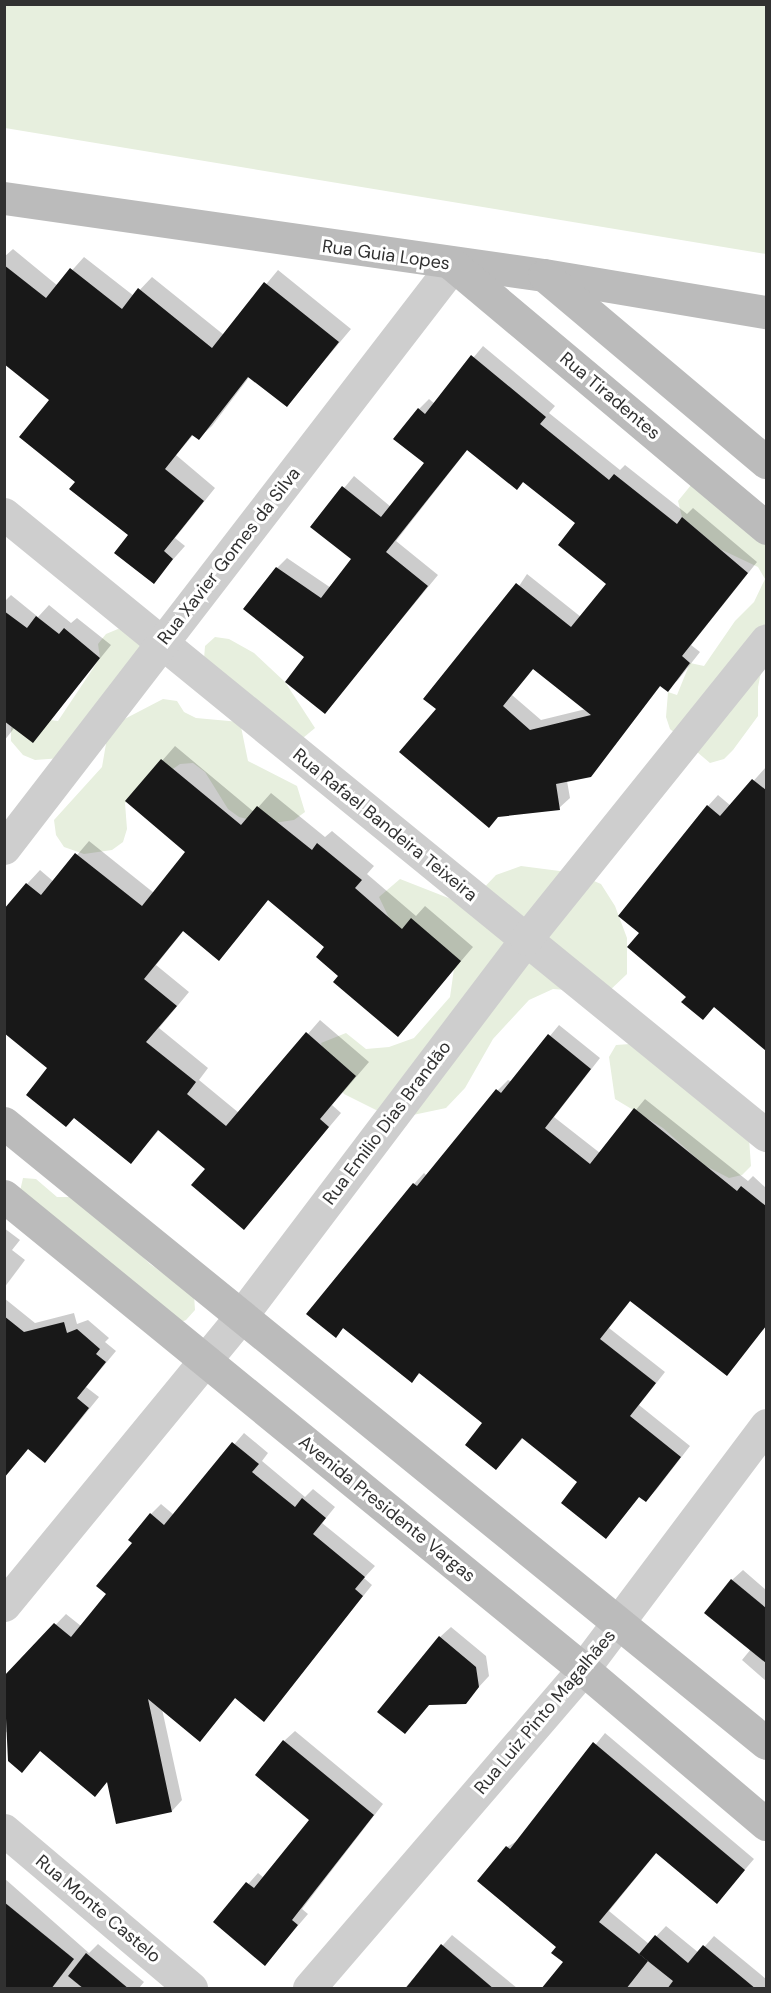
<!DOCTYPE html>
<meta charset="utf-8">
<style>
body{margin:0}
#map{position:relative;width:771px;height:1993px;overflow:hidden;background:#fff;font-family:"DM Sans",sans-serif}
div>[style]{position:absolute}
.green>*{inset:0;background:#e7efde}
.shadow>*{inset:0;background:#0003}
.building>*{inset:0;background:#181818}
.minor>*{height:33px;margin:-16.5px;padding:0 16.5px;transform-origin:16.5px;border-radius:16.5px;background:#cecece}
.secondary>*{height:33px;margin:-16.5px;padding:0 16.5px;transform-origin:16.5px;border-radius:16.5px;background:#bbb}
span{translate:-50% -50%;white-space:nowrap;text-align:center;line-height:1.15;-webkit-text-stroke:6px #fff;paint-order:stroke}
.street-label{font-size:18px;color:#313131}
.frame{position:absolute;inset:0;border:6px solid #313131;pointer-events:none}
</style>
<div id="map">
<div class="green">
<div style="clip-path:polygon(4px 5px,766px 5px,766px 254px,5px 128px)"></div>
<div style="clip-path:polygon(696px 479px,766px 529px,766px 668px,761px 672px,758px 687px,758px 716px,733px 750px,724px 759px,710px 763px,670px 729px,666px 717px,668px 692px,677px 695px,690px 663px,704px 666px,735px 621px,754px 602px,765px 579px,758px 567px,720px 549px,682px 517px,678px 501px)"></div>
<div style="clip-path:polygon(118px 629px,132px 632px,148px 657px,62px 758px,35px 760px,23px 755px,11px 741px,11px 728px,18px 716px,58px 721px,100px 658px,98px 644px,106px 634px)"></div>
<div style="clip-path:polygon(215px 637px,229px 639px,254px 653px,285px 682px,315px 728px,303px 738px,204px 659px,205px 646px)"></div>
<div style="clip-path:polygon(163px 699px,177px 701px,184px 712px,196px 718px,240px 722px,248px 761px,297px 786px,305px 812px,294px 820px,267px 824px,239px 817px,228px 809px,205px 772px,193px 763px,180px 764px,125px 803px,127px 829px,123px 842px,112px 850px,84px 854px,64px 847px,56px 835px,54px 820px,102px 767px,107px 738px,113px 725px)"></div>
<div style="clip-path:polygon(521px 866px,575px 873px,601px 884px,615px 906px,627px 938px,627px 974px,607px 993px,553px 989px,529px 1000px,493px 1039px,465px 1088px,446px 1108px,394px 1119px,344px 1094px,329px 1070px,321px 1043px,346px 1033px,366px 1049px,389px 1047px,414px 1038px,450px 997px,454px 969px,391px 922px,379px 897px,400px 879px,451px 899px,477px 895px,496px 875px)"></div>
<div style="clip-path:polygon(630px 1044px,749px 1138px,751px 1166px,742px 1175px,729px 1178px,704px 1165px,663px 1128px,615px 1099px,609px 1057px,616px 1045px)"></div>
<div style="clip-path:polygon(23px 1178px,36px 1179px,57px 1197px,83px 1197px,150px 1264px,194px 1295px,195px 1310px,186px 1320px,173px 1326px,20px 1191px)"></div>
</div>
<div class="shadow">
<div style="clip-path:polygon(13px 249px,58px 286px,84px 257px,134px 296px,152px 277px,224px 335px,278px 270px,351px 329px,287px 405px,250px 376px,212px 426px,199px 438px,194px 434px,176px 455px,215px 488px,175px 538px,185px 546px,153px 582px,130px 535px,77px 481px,51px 400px,4px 363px,4px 257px)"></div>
<div style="clip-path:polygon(evenodd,483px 346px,555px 406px,549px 413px,620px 470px,625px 465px,687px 514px,693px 508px,757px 562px,691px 645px,700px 652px,678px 680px,667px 690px,661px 685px,591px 776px,567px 781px,570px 798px,559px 808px,438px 709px,527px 574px,581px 617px,608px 583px,577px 523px,524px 481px,468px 449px,396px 541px,438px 575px,325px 712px,277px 568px,287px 558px,331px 588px,353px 559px,312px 527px,354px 476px,391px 507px,426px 463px,419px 409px,429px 399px,435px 404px,483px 346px,534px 668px,586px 709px,541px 720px,512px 695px,534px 668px)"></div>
<div style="clip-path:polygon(11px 595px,38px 617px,49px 605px,71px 623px,77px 618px,111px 645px,33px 741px,15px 727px,4px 741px,4px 602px)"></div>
<div style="clip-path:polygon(175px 746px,254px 812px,271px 793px,325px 837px,332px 831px,374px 866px,367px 874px,416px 916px,425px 906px,473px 947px,398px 1035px,340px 976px,326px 947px,269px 899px,219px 959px,184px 930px,156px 965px,189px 992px,159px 1028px,208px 1068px,199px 1080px,239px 1113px,320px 1020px,369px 1062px,332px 1105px,341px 1113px,244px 1228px,207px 1169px,160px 1129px,131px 1162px,49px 1067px,27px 884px,40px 870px,54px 882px,89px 841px,154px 893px,187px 852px,127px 801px)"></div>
<div style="clip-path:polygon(766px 767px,766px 1048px,715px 1005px,688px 996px,641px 933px,708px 806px,718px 795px,731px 806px)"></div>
<div style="clip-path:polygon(559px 1025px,600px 1058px,554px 1117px,600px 1153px,645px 1099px,748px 1181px,753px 1176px,766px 1188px,766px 1326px,726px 1374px,631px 1300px,609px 1328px,665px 1372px,639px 1405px,690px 1446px,656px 1490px,646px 1500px,640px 1496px,606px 1537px,580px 1482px,524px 1437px,496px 1468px,484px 1423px,421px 1372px,412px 1381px,344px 1327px,336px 1336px,308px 1314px,414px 1184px,424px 1173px,427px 1176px,498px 1090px,508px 1080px,512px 1082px)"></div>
<div style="clip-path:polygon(4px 1228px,20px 1240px,12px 1250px,25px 1260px,4px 1288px)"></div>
<div style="clip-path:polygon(4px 1298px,35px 1323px,74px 1313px,77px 1324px,88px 1320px,109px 1338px,105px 1342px,116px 1351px,86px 1387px,99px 1397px,55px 1451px,45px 1461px,29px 1448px,4px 1478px)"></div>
<div style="clip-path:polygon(244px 1433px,268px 1453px,262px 1461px,305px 1497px,313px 1489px,335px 1507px,322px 1523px,375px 1566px,364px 1578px,372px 1585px,264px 1720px,236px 1697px,210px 1729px,162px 1709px,182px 1800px,172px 1811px,108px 1781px,95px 1795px,41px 1750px,22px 1771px,11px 1736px,4px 1730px,4px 1679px,66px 1614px,81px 1626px,108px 1594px,151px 1514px,161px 1504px,174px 1515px)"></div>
<div style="clip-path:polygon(743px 1570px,766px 1590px,766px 1681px,742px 1660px,751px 1649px,732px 1580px)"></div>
<div style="clip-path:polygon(451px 1627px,486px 1656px,489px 1676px,465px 1702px,431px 1703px,405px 1732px,440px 1637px)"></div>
<div style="clip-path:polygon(295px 1731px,383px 1804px,302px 1909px,308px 1914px,265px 1964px,215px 1922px,258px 1873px,264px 1878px,312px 1820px,284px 1741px)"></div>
<div style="clip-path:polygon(605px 1733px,754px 1859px,717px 1902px,657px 1852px,609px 1911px,649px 1944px,666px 1926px,699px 1953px,714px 1936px,766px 1979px,766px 1988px,596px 1988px,565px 1962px,507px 1847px,520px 1839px)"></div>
<div style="clip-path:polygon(4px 1878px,89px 1953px,98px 1944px,144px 1982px,139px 1988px,4px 1988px)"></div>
<div style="clip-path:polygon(452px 1935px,517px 1988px,405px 1988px)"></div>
</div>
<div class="building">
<div style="clip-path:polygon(4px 265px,46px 298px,70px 268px,122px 309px,138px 288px,212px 348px,264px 282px,339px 342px,287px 407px,248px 377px,199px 440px,192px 435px,165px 469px,204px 501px,164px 551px,173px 559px,154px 584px,114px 553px,128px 535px,69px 489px,75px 482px,19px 437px,49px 400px,4px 364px)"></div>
<div style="clip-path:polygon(evenodd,471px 355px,546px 417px,540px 424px,609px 480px,614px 474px,677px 524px,682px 517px,748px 573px,682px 656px,690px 663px,668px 692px,660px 686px,591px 777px,556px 784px,560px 810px,498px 817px,489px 828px,399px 752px,436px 709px,423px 699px,516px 583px,571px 627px,606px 584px,558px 545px,575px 523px,523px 482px,517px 490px,467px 450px,386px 552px,428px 586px,325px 714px,285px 682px,304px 657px,243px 609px,276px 567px,321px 598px,351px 559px,310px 527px,342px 486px,381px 517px,424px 463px,393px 439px,418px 408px,425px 414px,471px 355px,533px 669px,591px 715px,530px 730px,503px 706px,533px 669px)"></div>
<div style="clip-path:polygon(4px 611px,27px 628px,36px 616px,59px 634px,64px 628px,100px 658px,33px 743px,4px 721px)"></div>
<div style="clip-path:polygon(161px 759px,241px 825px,257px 806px,312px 850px,317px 843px,362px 880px,355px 888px,402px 929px,411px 918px,461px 961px,398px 1037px,333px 982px,338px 976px,316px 957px,324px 947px,268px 900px,219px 961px,183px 931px,144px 979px,177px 1006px,146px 1042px,196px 1082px,187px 1094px,226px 1126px,306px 1032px,356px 1076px,320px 1119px,329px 1127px,244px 1230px,191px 1185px,205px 1169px,158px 1130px,131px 1164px,74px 1118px,66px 1127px,26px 1095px,47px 1068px,4px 1033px,4px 909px,26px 883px,41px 895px,75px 853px,142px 906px,185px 852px,125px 801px)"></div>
<div style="clip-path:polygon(752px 779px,766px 790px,766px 1051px,714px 1007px,703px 1020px,681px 1002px,686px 997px,627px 947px,639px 933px,618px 916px,707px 805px,720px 816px)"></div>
<div style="clip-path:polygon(548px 1034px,591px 1069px,545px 1128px,590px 1164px,634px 1108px,737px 1191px,741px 1186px,766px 1206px,766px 1326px,727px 1376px,630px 1301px,600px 1339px,656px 1383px,630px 1416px,681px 1457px,646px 1502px,639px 1497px,606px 1539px,561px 1503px,577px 1482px,522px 1438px,496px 1470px,465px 1445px,482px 1423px,419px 1373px,412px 1383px,343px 1328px,336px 1338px,306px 1314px,413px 1183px,417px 1186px,496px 1089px,501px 1093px)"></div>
<div style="clip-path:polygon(4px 1316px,24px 1332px,64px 1322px,67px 1333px,77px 1329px,100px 1349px,96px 1354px,106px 1362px,77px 1398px,89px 1408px,45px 1463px,28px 1449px,4px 1478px)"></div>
<div style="clip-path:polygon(232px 1442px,259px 1464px,252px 1472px,295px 1507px,302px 1498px,326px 1518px,313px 1534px,365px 1577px,355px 1589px,363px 1596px,264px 1722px,235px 1698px,200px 1742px,148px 1699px,172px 1812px,116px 1824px,107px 1782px,95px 1797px,40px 1751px,22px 1773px,8px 1761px,4px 1676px,54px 1623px,71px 1637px,106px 1594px,96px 1586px,132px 1543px,128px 1540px,150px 1513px,164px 1525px)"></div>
<div style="clip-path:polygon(731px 1579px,766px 1608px,766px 1663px,704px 1613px)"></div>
<div style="clip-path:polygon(439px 1636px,476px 1667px,479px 1687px,466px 1704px,429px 1705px,405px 1734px,377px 1712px)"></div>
<div style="clip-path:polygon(283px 1740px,374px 1815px,292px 1920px,298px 1925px,265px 1966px,213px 1922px,246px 1882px,254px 1888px,309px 1820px,255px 1775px)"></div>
<div style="clip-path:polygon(593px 1742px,745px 1870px,717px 1904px,656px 1853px,599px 1922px,648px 1961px,626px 1989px,541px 1989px,563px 1962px,551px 1953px,556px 1947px,477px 1881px,506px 1846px,510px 1849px)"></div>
<div style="clip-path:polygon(4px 1902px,74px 1959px,51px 1989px,4px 1989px)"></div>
<div style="clip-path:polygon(655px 1935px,688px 1963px,703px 1945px,756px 1989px,667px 1989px,673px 1981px,639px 1954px)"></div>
<div style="clip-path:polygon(441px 1944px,494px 1989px,405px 1989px)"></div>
<div style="clip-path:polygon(86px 1953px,129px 1989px,84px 1989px,68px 1976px)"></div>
</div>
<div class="minor">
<div style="left:4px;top:514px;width:983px;rotate:39.18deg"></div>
<div style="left:4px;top:848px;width:736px;rotate:-52.4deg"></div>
<div style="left:4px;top:1605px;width:374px;rotate:-50.6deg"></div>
<div style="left:241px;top:1316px;width:473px;rotate:-52.9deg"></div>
<div style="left:526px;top:939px;width:383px;rotate:-51.2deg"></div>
<div style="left:4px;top:1830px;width:245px;rotate:40.2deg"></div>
<div style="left:309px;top:1988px;width:421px;rotate:-49.3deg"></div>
<div style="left:583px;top:1669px;width:305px;rotate:-53.1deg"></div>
</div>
<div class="secondary">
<div style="left:4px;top:198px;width:545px;rotate:8.12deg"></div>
<div style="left:544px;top:275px;width:225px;rotate:9.5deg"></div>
<div style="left:453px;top:265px;width:409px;rotate:40deg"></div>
<div style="left:545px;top:276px;width:289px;rotate:40.1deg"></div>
<div style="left:4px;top:1123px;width:982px;rotate:39.13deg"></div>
<div style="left:4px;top:1196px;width:748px;rotate:39.25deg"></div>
<div style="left:583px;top:1669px;width:240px;rotate:40.3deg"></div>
</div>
<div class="street-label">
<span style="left:386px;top:255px;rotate:8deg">Rua Guia Lopes</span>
<span style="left:610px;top:396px;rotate:40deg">Rua Tiradentes</span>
<span style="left:229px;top:556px;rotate:-52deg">Rua Xavier Gomes da Silva</span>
<span style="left:385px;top:825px;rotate:39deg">Rua Rafael Bandeira Teixeira</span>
<span style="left:387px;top:1123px;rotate:-53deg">Rua Emilio Dias Brandão</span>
<span style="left:387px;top:1509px;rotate:39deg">Avenida Presidente Vargas</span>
<span style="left:545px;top:1712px;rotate:-50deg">Rua Luiz Pinto Magalhães</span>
<span style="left:98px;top:1909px;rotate:40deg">Rua Monte Castelo</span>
</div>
<div class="frame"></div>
</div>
